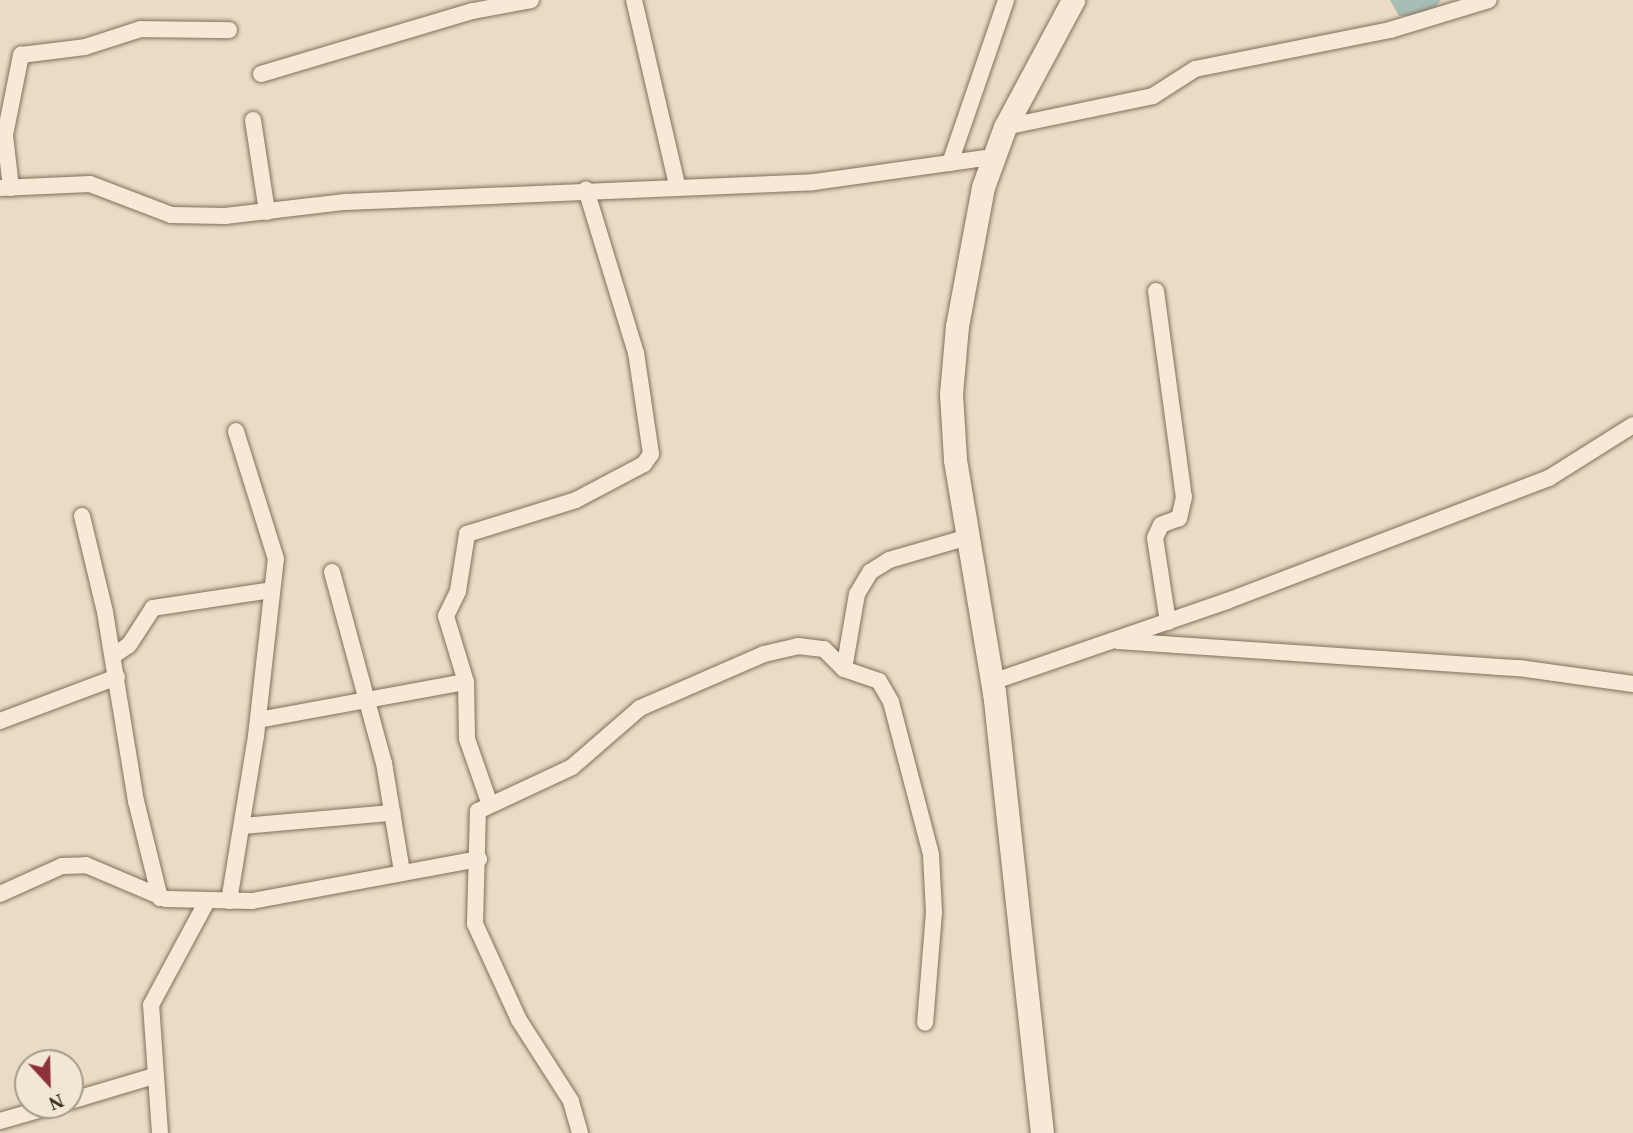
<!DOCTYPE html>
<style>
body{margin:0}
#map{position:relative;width:1633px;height:1133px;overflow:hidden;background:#eadcc4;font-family:Georgia,serif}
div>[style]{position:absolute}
.water>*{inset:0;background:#a6beb5}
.roads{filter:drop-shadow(0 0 2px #836e5c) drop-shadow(0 0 2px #836e5c)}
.street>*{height:16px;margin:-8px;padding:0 8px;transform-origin:8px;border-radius:8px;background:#f6ead7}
.secondary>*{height:23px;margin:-11.5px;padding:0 11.5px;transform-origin:11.5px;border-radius:11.5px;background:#f6ead7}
span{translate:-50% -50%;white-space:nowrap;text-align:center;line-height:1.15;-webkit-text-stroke:7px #f2e7d3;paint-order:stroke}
.north{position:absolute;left:14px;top:1049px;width:70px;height:70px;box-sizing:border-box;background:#f2e7d3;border:2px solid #a69b8b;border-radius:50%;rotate:158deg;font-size:19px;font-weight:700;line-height:28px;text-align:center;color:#35281f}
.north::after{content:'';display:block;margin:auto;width:24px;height:32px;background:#8d3139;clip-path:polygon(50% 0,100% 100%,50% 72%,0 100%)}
</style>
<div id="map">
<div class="water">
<div style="clip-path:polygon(1390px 0,1441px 0,1430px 14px,1399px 16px)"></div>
</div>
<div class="roads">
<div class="street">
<div style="left:634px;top:0;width:190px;rotate:76.9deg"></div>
<div style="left:261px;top:74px;width:221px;rotate:-16.6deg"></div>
<div style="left:473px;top:11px;width:59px;rotate:-10.7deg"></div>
<div style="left:253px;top:120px;width:93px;rotate:81.3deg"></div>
<div style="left:1005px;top:127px;width:151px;rotate:-11.8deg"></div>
<div style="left:1153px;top:96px;width:50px;rotate:-32.7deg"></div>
<div style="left:1195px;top:69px;width:199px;rotate:-11.3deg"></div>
<div style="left:1390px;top:30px;width:103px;rotate:-16.9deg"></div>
<div style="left:950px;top:163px;width:172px;rotate:-71deg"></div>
<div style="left:0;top:188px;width:90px;rotate:-2.5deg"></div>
<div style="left:90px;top:184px;width:87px;rotate:20.9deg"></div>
<div style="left:171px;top:215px;width:54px;rotate:1.1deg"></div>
<div style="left:225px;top:216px;width:121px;rotate:-6.7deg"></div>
<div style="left:345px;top:202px;width:469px;rotate:-2.4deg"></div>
<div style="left:814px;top:182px;width:180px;rotate:-8deg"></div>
<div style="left:11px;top:188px;width:53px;rotate:-96.5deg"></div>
<div style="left:5px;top:135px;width:82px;rotate:-78.7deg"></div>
<div style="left:21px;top:55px;width:64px;rotate:-7.1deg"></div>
<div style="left:85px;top:47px;width:59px;rotate:-17.8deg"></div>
<div style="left:141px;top:29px;width:88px;rotate:0.7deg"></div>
<div style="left:1156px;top:291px;width:208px;rotate:82.3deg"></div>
<div style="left:1184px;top:497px;width:22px;rotate:103deg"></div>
<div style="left:1179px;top:518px;width:19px;rotate:159deg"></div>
<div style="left:1161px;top:525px;width:14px;rotate:115deg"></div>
<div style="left:1155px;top:538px;width:85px;rotate:81.2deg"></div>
<div style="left:82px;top:516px;width:99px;rotate:76.5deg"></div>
<div style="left:105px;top:612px;width:192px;rotate:80.7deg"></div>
<div style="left:136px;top:801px;width:100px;rotate:76.1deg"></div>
<div style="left:332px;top:572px;width:198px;rotate:74.8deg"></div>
<div style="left:384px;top:763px;width:110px;rotate:80.6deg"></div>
<div style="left:1118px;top:641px;width:402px;rotate:3.9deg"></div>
<div style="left:1519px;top:668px;width:115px;rotate:8deg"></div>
<div style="left:113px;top:656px;width:19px;rotate:-35deg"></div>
<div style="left:129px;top:645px;width:44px;rotate:-57deg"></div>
<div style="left:153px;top:608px;width:120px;rotate:-8.6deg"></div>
<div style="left:844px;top:669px;width:76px;rotate:-80.2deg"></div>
<div style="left:857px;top:594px;width:26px;rotate:-59deg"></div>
<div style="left:870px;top:572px;width:22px;rotate:-32deg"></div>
<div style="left:889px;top:560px;width:82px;rotate:-16.2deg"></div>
<div style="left:992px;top:682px;width:249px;rotate:-19deg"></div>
<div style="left:1227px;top:601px;width:345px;rotate:-20.9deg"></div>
<div style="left:1549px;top:478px;width:99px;rotate:-32.2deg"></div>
<div style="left:258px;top:720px;width:211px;rotate:-10.4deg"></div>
<div style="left:0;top:721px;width:125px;rotate:-20.6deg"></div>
<div style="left:489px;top:802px;width:67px;rotate:-109.2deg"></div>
<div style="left:467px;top:739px;width:57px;rotate:-91deg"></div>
<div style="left:466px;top:682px;width:69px;rotate:-106.9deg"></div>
<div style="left:446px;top:616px;width:28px;rotate:-64deg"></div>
<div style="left:458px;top:591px;width:58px;rotate:-81deg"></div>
<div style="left:467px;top:534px;width:114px;rotate:-17.3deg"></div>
<div style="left:576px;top:500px;width:77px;rotate:-27.9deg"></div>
<div style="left:644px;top:464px;width:12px;rotate:-55deg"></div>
<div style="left:651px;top:454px;width:102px;rotate:-98.4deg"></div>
<div style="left:636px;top:353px;width:171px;rotate:-107deg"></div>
<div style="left:242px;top:826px;width:151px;rotate:-5deg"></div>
<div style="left:0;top:894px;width:68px;rotate:-24.3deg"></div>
<div style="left:62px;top:866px;width:24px;rotate:-2deg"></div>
<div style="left:86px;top:865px;width:87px;rotate:23deg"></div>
<div style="left:166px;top:899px;width:86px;rotate:1.3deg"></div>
<div style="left:252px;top:901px;width:231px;rotate:-10.5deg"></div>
<div style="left:229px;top:901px;width:167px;rotate:-80.7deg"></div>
<div style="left:256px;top:736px;width:178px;rotate:-83.6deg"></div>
<div style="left:276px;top:559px;width:134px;rotate:-107.4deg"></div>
<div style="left:70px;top:1101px;width:88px;rotate:-16.6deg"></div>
<div style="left:0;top:1121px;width:58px;rotate:-15.9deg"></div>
<div style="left:160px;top:1133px;width:128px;rotate:-94deg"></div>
<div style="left:151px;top:1005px;width:118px;rotate:-61.7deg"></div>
<div style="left:580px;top:1133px;width:33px;rotate:-106deg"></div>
<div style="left:571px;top:1101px;width:96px;rotate:-122.7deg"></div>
<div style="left:519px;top:1020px;width:106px;rotate:-114.6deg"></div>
<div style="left:475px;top:924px;width:113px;rotate:-88.5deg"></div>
<div style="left:478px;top:811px;width:104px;rotate:-25.1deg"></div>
<div style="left:572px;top:767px;width:90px;rotate:-40.9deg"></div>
<div style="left:640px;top:708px;width:135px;rotate:-23.5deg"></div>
<div style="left:764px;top:654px;width:35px;rotate:-13deg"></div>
<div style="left:798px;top:646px;width:26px;rotate:7deg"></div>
<div style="left:824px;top:649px;width:28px;rotate:45deg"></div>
<div style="left:844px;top:669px;width:37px;rotate:19deg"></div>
<div style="left:879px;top:681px;width:24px;rotate:60deg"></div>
<div style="left:891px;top:702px;width:158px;rotate:75.3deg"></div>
<div style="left:931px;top:855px;width:57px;rotate:87deg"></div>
<div style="left:934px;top:912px;width:111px;rotate:94.6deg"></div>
</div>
<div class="secondary">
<div style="left:1042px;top:1133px;width:443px;rotate:-96.2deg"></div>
<div style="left:994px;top:693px;width:237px;rotate:-99.5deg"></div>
<div style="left:955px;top:459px;width:65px;rotate:-93.5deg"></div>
<div style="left:951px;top:394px;width:68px;rotate:-85deg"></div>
<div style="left:957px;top:326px;width:141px;rotate:-79.4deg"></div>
<div style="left:983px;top:187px;width:64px;rotate:-69.9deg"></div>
<div style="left:1005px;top:127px;width:144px;rotate:-61.8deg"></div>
</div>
</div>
<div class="north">N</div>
</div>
